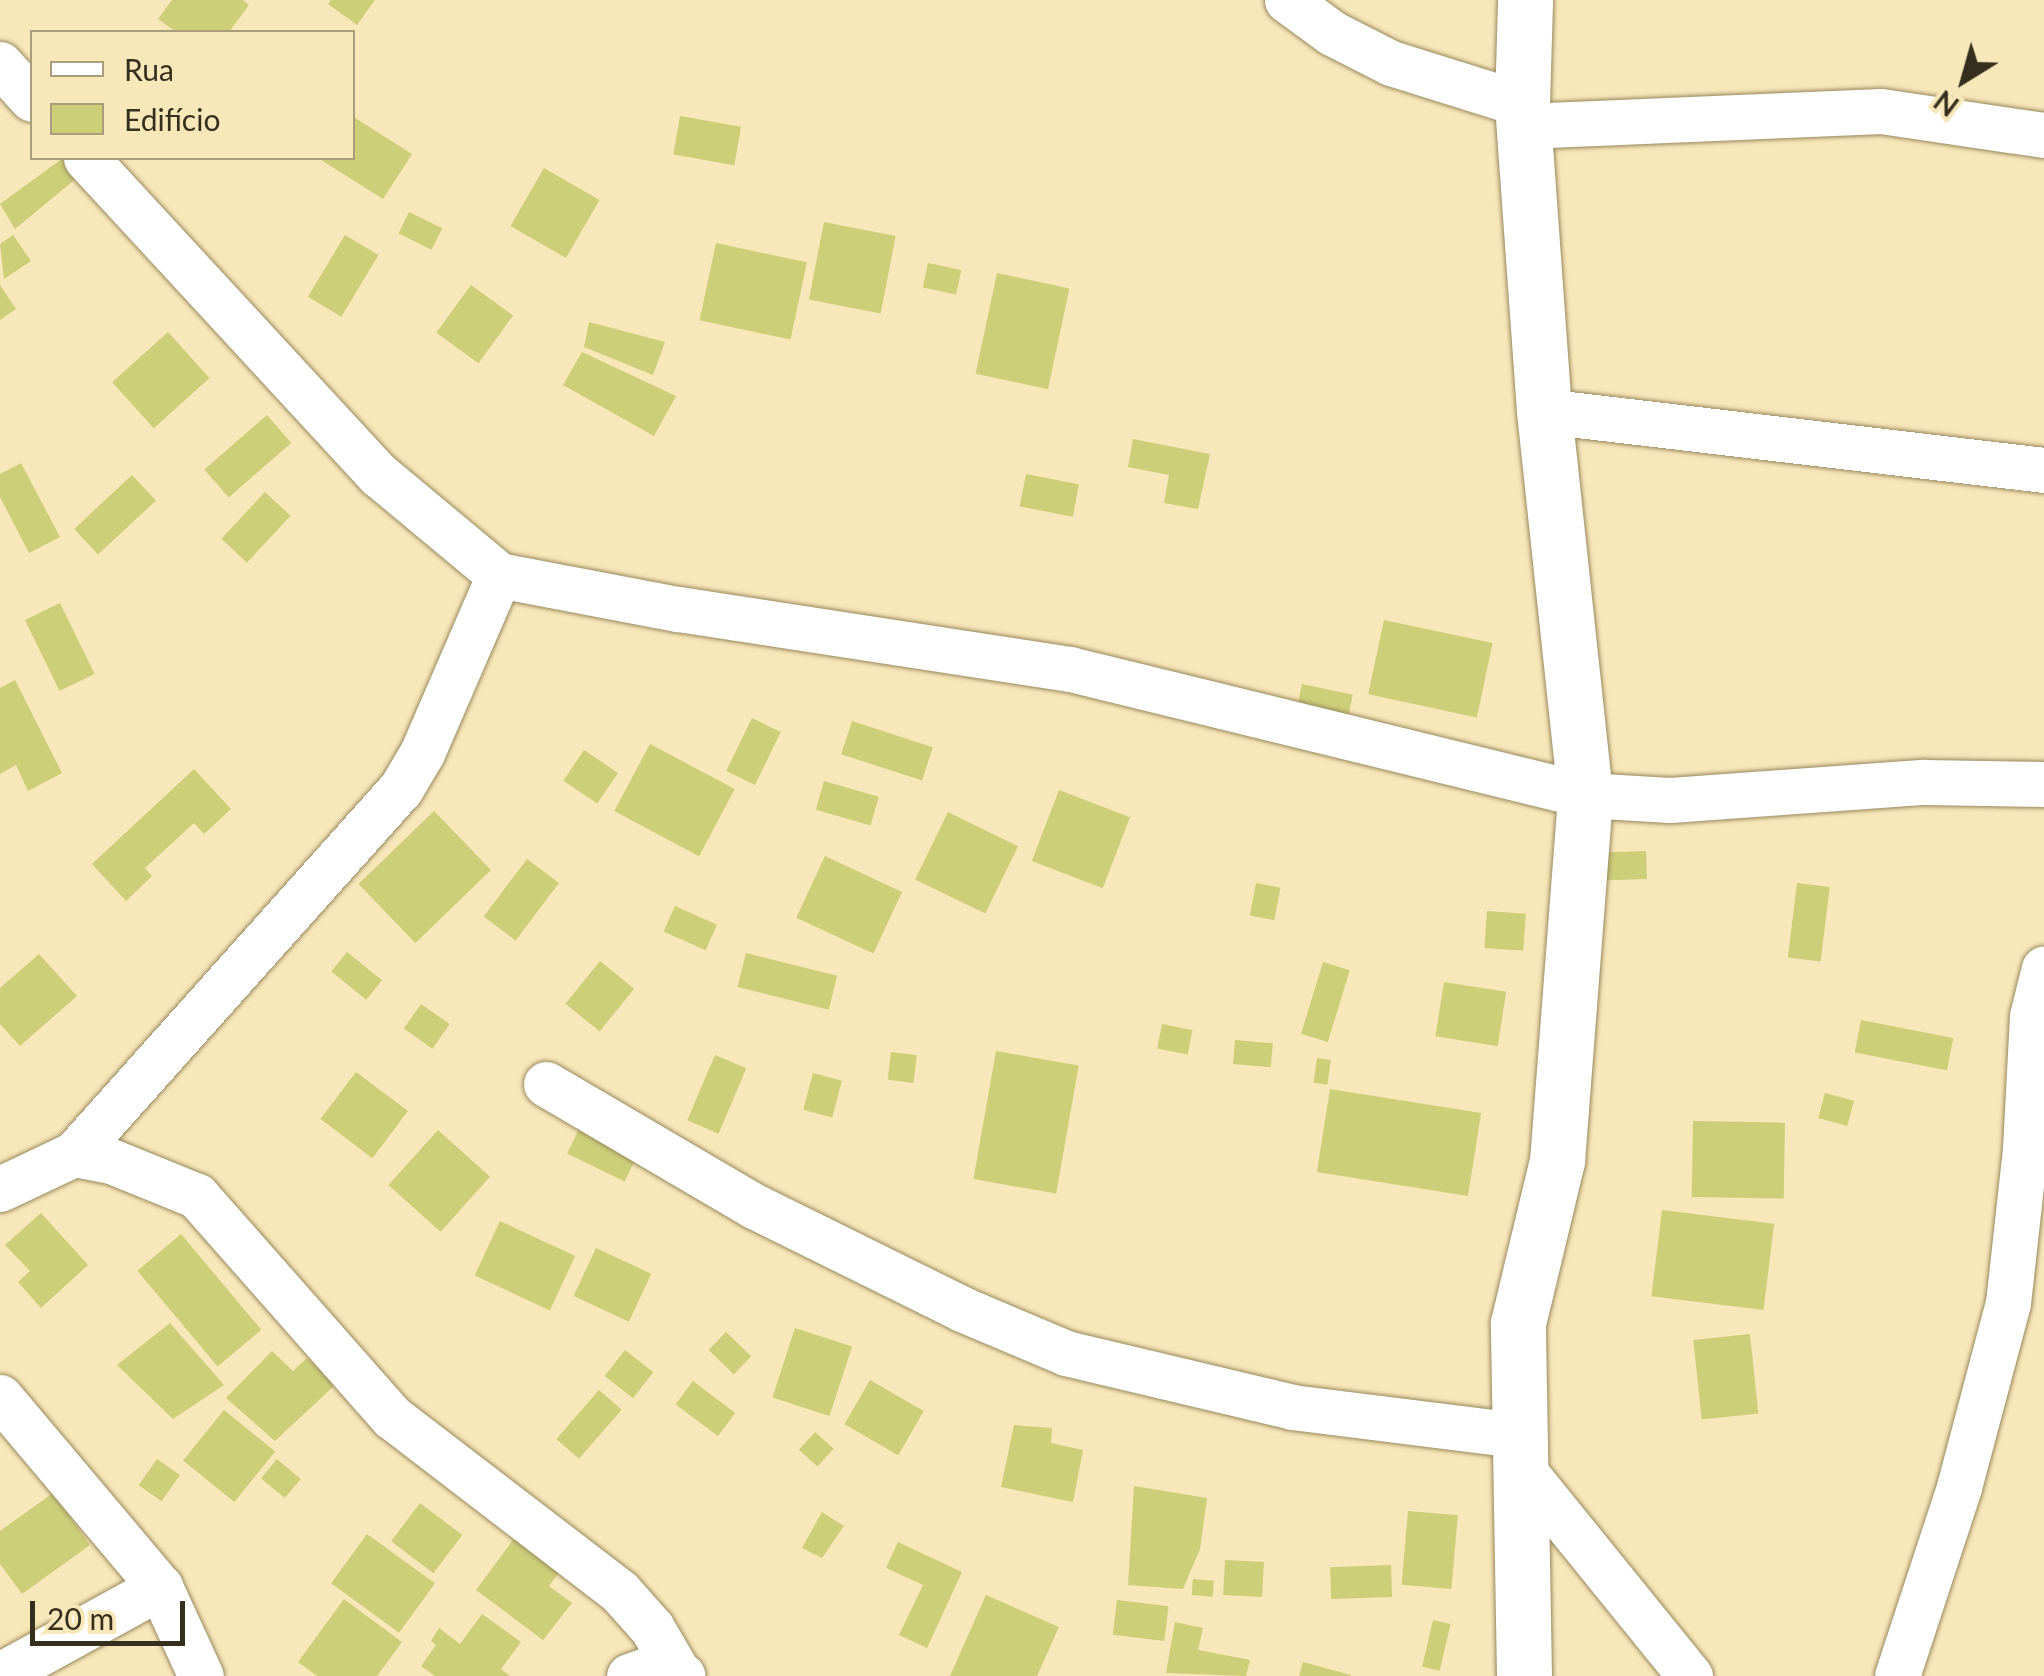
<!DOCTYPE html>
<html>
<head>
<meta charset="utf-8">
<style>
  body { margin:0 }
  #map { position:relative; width:2044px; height:1676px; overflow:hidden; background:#f8e7b9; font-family:Lato,sans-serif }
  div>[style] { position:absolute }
  .building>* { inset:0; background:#cccf78; transform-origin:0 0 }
  .roads { filter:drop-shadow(0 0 2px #98895e) drop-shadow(0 0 2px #98895e) }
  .minor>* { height:45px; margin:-22.5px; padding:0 22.5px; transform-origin:22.5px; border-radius:22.5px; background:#fff }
  .tertiary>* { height:55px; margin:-27.5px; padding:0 27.5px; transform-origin:27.5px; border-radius:27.5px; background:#fff }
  span { translate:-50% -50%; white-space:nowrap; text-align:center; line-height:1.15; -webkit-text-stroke:9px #f8e7b9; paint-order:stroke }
  .legend { position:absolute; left:30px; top:30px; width:325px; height:130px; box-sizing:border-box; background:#f8e7b9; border:2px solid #aa9d7b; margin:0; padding:12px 18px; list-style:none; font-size:30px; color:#352f1d }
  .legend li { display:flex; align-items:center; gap:20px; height:50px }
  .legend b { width:50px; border:2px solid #aa9d7b }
  .north { position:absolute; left:1914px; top:30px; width:100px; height:100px; -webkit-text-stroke:8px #f8e7b9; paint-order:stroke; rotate:217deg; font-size:28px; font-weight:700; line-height:40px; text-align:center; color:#352f1d }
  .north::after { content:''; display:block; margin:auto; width:35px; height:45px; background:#352f1d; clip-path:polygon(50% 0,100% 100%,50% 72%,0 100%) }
  .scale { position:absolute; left:30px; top:1601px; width:155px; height:45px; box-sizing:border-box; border:5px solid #352f1d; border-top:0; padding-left:12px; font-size:30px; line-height:35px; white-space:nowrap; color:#352f1d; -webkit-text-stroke:8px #f8e7b9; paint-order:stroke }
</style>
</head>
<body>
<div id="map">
  <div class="building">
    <div style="clip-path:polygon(172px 0,243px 0,249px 5px,229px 32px,176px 32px,158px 19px)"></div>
    <div style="clip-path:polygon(331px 0,375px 0,357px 25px,328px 4px)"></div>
    <div style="clip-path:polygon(352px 116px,412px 154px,383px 199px,318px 158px,352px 158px)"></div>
    <div style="left:680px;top:116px;width:62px;height:39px;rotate:10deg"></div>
    <div style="clip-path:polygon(63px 158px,78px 177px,15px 229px,0 204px)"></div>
    <div style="left:544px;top:168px;width:64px;height:67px;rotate:30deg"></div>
    <div style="left:409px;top:212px;width:37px;height:24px;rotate:26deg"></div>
    <div style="left:824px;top:222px;width:73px;height:79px;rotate:11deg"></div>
    <div style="clip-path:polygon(13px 235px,31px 261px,4px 279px,0 244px)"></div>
    <div style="left:345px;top:235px;width:39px;height:72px;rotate:31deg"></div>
    <div style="left:716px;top:243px;width:93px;height:79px;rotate:12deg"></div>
    <div style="left:928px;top:263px;width:34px;height:25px;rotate:12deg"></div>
    <div style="left:997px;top:273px;width:74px;height:103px;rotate:12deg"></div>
    <div style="clip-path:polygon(0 285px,16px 309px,0 320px)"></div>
    <div style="left:471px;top:285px;width:52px;height:59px;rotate:36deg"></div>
    <div style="clip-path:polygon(589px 322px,665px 342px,653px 375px,584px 347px)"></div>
    <div style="left:168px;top:332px;width:62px;height:75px;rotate:48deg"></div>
    <div style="clip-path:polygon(582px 352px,676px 396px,654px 436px,563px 385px)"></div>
    <div style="left:267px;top:415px;width:37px;height:83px;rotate:49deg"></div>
    <div style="clip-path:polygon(1133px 439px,1210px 454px,1198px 509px,1164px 503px,1169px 475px,1128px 467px)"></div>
    <div style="clip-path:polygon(21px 463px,60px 537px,29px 553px,0 497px,0 474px)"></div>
    <div style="left:1026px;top:474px;width:54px;height:33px;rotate:11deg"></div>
    <div style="left:132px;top:475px;width:35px;height:79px;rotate:47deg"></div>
    <div style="left:265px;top:492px;width:35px;height:64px;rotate:43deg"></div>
    <div style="left:60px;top:603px;width:79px;height:39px;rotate:64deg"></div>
    <div style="left:1384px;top:620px;width:111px;height:76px;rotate:12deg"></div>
    <div style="clip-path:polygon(15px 680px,62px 773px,28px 791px,16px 765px,0 774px,0 688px)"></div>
    <div style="left:1302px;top:684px;width:52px;height:26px;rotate:12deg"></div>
    <div style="left:752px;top:718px;width:32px;height:59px;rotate:26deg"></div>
    <div style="left:852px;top:721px;width:85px;height:35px;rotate:18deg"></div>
    <div style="left:650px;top:744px;width:96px;height:76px;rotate:28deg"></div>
    <div style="left:584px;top:750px;width:41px;height:37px;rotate:34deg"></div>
    <div style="clip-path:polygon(194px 769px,231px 809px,204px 834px,194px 823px,145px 868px,152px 876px,126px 901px,92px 864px)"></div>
    <div style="left:824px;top:781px;width:57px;height:30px;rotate:16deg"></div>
    <div style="left:1059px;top:790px;width:76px;height:76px;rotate:21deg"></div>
    <div style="left:434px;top:811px;width:82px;height:105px;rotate:46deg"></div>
    <div style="left:948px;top:812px;width:78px;height:75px;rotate:26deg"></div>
    <div style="left:1646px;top:851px;width:28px;height:46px;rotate:88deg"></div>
    <div style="left:825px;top:856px;width:85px;height:68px;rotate:25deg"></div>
    <div style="left:527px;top:859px;width:40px;height:72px;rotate:37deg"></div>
    <div style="left:1256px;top:883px;width:25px;height:33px;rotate:11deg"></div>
    <div style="left:1797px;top:883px;width:33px;height:75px;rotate:7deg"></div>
    <div style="left:675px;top:906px;width:46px;height:28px;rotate:24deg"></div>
    <div style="left:1487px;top:911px;width:39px;height:37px;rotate:4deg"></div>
    <div style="left:347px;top:952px;width:45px;height:25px;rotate:39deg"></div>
    <div style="left:746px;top:953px;width:94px;height:35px;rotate:14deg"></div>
    <div style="clip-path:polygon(39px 954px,77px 996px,20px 1046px,0 1024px,0 988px)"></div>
    <div style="left:600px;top:961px;width:44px;height:55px;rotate:39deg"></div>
    <div style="left:1323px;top:962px;width:28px;height:75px;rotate:17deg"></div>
    <div style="left:1444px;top:982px;width:63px;height:55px;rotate:9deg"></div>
    <div style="left:421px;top:1004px;width:35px;height:30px;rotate:35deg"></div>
    <div style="left:1861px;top:1020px;width:94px;height:33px;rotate:11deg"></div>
    <div style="left:1162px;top:1024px;width:31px;height:25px;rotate:11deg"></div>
    <div style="left:1235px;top:1040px;width:38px;height:24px;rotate:5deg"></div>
    <div style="left:996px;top:1051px;width:84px;height:130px;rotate:10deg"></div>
    <div style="left:891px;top:1052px;width:26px;height:28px;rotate:7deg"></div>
    <div style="left:715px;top:1055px;width:34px;height:71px;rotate:23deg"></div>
    <div style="left:1317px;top:1058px;width:14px;height:25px;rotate:8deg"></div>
    <div style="left:356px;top:1072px;width:65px;height:59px;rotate:37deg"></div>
    <div style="left:813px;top:1073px;width:30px;height:38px;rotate:15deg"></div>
    <div style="left:1330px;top:1089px;width:153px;height:84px;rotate:9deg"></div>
    <div style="left:1825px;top:1093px;width:30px;height:26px;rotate:15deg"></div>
    <div style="left:1693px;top:1121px;width:92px;height:76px;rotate:1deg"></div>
    <div style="left:582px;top:1123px;width:64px;height:34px;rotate:26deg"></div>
    <div style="left:438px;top:1130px;width:70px;height:74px;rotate:42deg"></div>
    <div style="left:1662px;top:1210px;width:113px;height:87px;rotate:7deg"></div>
    <div style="clip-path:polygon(41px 1213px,88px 1265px,41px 1308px,18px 1282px,30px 1271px,5px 1245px)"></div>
    <div style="left:500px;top:1221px;width:83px;height:60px;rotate:25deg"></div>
    <div style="left:181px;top:1234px;width:125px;height:57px;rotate:50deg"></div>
    <div style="left:596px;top:1248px;width:61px;height:53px;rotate:25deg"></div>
    <div style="clip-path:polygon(170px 1323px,224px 1385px,173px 1419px,117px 1365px)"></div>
    <div style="left:795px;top:1328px;width:60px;height:73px;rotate:18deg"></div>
    <div style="left:726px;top:1332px;width:35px;height:25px;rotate:44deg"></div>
    <div style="left:1750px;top:1334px;width:80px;height:57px;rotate:84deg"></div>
    <div style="left:625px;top:1350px;width:36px;height:33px;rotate:38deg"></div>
    <div style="clip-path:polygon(272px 1351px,293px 1371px,307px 1358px,335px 1385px,275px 1441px,226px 1398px)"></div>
    <div style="left:870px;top:1380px;width:62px;height:51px;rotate:30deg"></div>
    <div style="left:693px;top:1381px;width:53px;height:29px;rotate:37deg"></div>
    <div style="left:599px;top:1390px;width:30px;height:65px;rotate:41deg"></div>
    <div style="left:224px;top:1410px;width:66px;height:65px;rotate:39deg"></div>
    <div style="clip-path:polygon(1014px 1425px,1052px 1428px,1051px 1443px,1083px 1450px,1073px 1502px,1001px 1487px)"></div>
    <div style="left:815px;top:1432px;width:25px;height:24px;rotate:42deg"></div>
    <div style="left:157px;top:1459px;width:28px;height:32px;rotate:35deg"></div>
    <div style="left:277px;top:1459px;width:31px;height:25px;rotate:40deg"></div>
    <div style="clip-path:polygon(1134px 1486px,1207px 1498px,1200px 1549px,1183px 1589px,1128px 1585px)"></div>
    <div style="clip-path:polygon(53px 1493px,90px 1545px,22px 1594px,0 1564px,0 1531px)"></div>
    <div style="left:420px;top:1503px;width:53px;height:48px;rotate:37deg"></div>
    <div style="left:1408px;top:1511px;width:50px;height:74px;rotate:5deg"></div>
    <div style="clip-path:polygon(822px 1512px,844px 1526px,822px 1558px,802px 1548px)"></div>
    <div style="clip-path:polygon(521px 1529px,566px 1563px,549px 1586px,572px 1603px,543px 1640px,476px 1590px)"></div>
    <div style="left:367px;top:1534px;width:84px;height:61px;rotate:36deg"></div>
    <div style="clip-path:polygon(898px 1542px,962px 1572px,927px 1648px,899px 1635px,923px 1585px,886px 1568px)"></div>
    <div style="left:1225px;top:1560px;width:39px;height:35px;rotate:3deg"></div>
    <div style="left:1391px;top:1565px;width:32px;height:61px;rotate:88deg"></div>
    <div style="left:1193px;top:1579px;width:21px;height:16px;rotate:5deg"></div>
    <div style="clip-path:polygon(986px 1595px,1059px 1627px,1037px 1676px,950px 1676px)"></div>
    <div style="clip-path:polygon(344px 1599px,402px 1642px,377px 1676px,317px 1676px,298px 1662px)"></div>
    <div style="left:1117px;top:1600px;width:52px;height:35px;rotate:7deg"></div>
    <div style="clip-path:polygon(482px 1614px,521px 1642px,501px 1669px,510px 1676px,435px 1676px,421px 1666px,436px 1645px,431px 1641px,439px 1628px,460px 1644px)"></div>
    <div style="left:1433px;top:1620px;width:18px;height:48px;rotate:13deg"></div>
    <div style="clip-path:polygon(1175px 1622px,1203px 1628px,1198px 1650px,1250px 1660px,1246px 1676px,1166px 1673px)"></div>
    <div style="clip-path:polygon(1303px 1662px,1351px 1675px,1351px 1676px,1299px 1676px)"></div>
  </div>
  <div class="roads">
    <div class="minor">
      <div style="left:1287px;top:0;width:56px;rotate:36.3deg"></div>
      <div style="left:1332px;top:33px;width:66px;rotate:27deg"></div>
      <div style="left:1391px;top:63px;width:137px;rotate:17.4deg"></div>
      <div style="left:0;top:64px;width:47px;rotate:47.6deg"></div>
      <div style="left:1524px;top:126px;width:357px;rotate:-2.4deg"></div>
      <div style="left:1881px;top:111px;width:165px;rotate:8.4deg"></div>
      <div style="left:86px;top:158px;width:432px;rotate:47.3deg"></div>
      <div style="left:379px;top:475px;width:156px;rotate:39.8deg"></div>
      <div style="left:499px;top:575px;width:182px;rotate:10.8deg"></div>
      <div style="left:678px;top:609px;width:397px;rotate:8.7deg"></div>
      <div style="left:1070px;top:669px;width:530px;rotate:13.75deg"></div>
      <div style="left:1585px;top:795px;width:85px;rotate:3.4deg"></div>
      <div style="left:1670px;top:800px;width:255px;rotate:-4.1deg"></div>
      <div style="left:1924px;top:782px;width:120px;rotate:1deg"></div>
      <div style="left:1544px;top:411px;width:503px;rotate:6.73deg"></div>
      <div style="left:546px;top:1084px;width:241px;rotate:30.4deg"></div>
      <div style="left:754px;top:1206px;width:232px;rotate:26.3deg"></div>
      <div style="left:962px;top:1309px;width:113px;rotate:22.9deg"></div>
      <div style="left:1066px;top:1353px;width:232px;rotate:13.4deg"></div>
      <div style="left:1292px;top:1407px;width:227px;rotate:7.1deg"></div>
      <div style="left:74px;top:1154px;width:38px;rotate:11deg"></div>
      <div style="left:111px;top:1161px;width:93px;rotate:22.1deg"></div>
      <div style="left:197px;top:1196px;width:295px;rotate:48.6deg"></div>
      <div style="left:392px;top:1417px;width:287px;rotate:37.5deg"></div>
      <div style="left:620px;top:1592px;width:48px;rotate:48.4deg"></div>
      <div style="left:652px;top:1628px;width:50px;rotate:59.8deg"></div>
      <div style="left:0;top:1189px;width:82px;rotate:-25.3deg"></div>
      <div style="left:74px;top:1154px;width:489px;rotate:-48.2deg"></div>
      <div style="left:400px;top:790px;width:43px;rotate:-59.3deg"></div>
      <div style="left:422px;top:753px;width:194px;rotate:-66.6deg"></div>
      <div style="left:0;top:1397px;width:248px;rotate:49.9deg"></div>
      <div style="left:160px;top:1587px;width:98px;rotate:65.3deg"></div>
      <div style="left:1519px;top:1465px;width:272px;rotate:51deg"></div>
      <div style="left:0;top:1675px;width:183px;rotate:-28.8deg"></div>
      <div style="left:629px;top:1676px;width:18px;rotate:-19deg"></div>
      <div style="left:646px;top:1670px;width:37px;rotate:9deg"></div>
      <div style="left:1897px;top:1676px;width:199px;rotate:-71.8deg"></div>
      <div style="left:1959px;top:1487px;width:190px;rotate:-75.1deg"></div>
      <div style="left:2008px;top:1303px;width:155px;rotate:-83.7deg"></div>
      <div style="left:2025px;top:1149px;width:133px;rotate:-87deg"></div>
      <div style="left:2032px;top:1016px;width:49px;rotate:-76deg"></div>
    </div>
    <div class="tertiary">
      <div style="left:1524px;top:1676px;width:353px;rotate:-91deg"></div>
      <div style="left:1518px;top:1323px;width:167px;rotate:-76.5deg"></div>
      <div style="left:1557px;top:1161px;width:367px;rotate:-85.6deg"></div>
      <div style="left:1585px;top:795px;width:386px;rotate:-96.1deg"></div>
      <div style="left:1544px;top:411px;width:308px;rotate:-94.1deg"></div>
      <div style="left:1522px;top:104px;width:104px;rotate:-88.3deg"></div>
    </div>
  </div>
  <ul class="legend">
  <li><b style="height:12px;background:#fff"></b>Rua</li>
  <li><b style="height:28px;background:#cccf78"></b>Edifício</li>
  </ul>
  <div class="north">N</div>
  <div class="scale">20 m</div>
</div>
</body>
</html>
